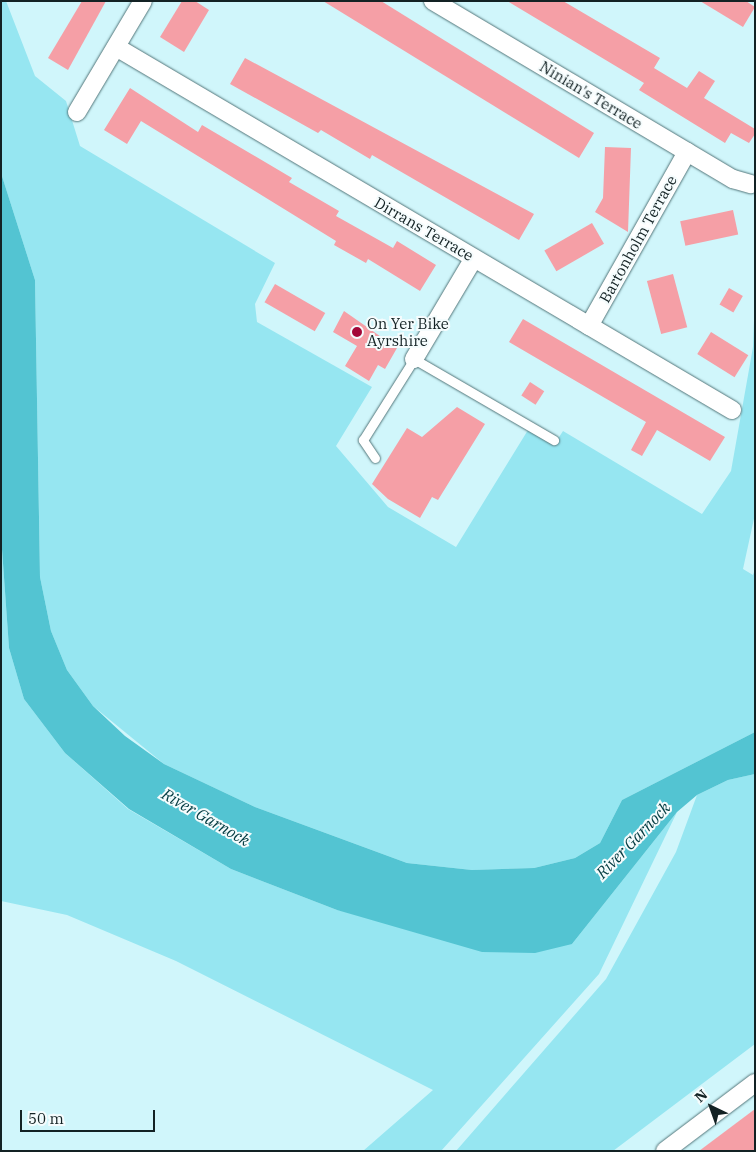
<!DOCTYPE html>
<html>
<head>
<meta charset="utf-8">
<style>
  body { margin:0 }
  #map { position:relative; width:756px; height:1152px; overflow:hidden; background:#d0f6fb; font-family:"IBM Plex Serif",serif }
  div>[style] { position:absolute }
  .green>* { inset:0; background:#96e6f1 }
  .water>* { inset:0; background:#53c4d2 }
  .building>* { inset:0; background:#f59fa6; transform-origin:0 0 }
  .roads { filter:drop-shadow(0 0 1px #53767a) drop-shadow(0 0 1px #53767a) }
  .service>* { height:9px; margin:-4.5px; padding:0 4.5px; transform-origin:4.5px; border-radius:4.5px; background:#fff }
  .minor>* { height:18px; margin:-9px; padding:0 9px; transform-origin:9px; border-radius:9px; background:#fff }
  .dots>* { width:14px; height:14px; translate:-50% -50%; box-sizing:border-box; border:2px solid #f5fcfd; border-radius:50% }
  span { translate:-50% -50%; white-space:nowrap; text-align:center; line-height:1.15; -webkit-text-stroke:4px #f5fcfd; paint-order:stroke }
  .street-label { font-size:15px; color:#132224 }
  .poi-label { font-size:15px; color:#132224 }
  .left { translate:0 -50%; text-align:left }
  .water-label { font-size:16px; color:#043c42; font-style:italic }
  .frame { position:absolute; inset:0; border:2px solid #132224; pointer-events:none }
  .north { position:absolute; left:686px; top:1082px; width:50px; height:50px; -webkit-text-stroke:4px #f5fcfd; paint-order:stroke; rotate:318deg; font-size:14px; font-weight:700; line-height:20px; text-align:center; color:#132224 }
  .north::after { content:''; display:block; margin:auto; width:18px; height:22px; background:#132224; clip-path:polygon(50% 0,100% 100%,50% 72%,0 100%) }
  .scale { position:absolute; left:20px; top:1110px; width:135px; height:22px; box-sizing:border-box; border:2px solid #132224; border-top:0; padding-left:6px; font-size:15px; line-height:18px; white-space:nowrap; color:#132224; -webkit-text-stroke:4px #f5fcfd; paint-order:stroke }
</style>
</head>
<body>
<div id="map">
  <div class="green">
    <div style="clip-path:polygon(1px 1px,6px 1px,35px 76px,66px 101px,80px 146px,275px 263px,255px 304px,257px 322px,372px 387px,336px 446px,388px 507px,456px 547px,528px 430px,554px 445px,563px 431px,702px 514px,731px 471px,753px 347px,755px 293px,755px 514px,743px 569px,753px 575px,755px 569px,755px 732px,622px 800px,600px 843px,575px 858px,534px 868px,472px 870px,407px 863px,255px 807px,164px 764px,93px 706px,67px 670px,51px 631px,40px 577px,35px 280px,1px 173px)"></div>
    <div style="clip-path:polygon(1px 535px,9px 648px,24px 699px,65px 753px,128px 809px,231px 869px,337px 910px,572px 944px,677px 812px,599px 974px,441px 1151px,363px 1151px,433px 1090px,176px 961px,67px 915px,1px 901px)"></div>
    <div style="clip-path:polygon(755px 774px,755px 1044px,613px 1151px,456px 1151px,606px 979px,676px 852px,697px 795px,728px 780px)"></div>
  </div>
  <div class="water">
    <div style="clip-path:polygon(1px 173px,35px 280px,40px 577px,51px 631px,67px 670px,93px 706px,125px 736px,164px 764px,255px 807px,407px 863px,472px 870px,534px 868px,575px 858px,600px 843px,622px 800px,755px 732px,755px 774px,728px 780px,697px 795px,677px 812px,572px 944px,535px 953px,482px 952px,337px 910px,231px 869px,129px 809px,65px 753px,24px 699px,9px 648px,1px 535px)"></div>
  </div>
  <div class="building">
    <div style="clip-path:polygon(82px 1px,106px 1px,68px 70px,48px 58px)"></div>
    <div style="clip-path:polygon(182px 1px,195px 1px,209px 10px,184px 52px,160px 37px)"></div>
    <div style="clip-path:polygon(323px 1px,381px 1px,594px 133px,579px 158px)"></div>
    <div style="clip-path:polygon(507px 1px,563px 1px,660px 58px,654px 68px,687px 88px,699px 71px,715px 81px,704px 98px,755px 129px,755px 134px,749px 143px,731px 133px,725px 143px,639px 90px,644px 83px)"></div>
    <div style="clip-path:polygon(700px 1px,746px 1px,755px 7px,743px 27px)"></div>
    <div style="clip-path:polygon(245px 58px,534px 214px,519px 240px,372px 155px,370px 159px,321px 130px,318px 133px,230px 84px)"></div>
    <div style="clip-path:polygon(130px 88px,198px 132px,202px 125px,292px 178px,289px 182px,339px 211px,336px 216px,393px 248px,397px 241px,436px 265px,420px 291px,368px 259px,366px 263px,334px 245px,336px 241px,141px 121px,127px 144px,104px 130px)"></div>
    <div style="clip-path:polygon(605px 147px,631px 148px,628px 232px,595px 212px,603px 198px)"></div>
    <div style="left:733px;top:210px;width:25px;height:54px;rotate:78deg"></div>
    <div style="left:592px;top:223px;width:24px;height:55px;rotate:60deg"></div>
    <div style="left:673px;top:274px;width:55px;height:27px;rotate:75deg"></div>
    <div style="left:275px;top:284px;width:58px;height:21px;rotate:30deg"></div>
    <div style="left:729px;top:288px;width:16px;height:19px;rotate:30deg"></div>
    <div style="clip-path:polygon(344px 311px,397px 348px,385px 369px,378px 365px,369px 381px,345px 366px,357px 346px,333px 332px)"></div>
    <div style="clip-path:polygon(523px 319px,725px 437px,710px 461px,657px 430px,642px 456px,631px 450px,646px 422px,509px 342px)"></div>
    <div style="left:711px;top:332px;width:44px;height:26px;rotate:32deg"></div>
    <div style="left:530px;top:382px;width:17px;height:16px;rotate:33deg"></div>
    <div style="clip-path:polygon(457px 407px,485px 424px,438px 500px,432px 497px,420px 518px,388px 499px,372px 484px,407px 428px,422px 437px)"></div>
    <div style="clip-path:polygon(755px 1109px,755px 1151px,699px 1151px)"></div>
  </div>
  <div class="roads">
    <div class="service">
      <div style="left:375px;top:458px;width:22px;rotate:-124deg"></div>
      <div style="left:363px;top:440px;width:96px;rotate:-57.8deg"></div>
      <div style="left:414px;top:359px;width:162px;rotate:30.1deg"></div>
    </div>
    <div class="minor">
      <div style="left:433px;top:1px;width:349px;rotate:30.7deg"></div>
      <div style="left:733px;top:179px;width:19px;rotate:16deg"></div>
      <div style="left:116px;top:47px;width:715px;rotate:30.51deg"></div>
      <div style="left:77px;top:112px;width:129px;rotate:-59.3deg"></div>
      <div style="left:589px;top:326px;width:200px;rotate:-60.6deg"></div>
      <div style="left:414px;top:359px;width:117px;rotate:-59.3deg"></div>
      <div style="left:665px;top:1151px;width:113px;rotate:-37.1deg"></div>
    </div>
  </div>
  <div class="dots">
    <div style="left:357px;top:332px;background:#a40838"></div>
  </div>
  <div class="street-label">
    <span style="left:591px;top:95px;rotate:31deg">Ninian's Terrace</span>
    <span style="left:424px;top:229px;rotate:30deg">Dirrans Terrace</span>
    <span style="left:638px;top:239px;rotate:-61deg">Bartonholm Terrace</span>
  </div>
  <div class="poi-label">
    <span class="left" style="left:367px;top:332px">On Yer Bike<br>Ayrshire</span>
  </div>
  <div class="water-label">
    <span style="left:206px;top:817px;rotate:30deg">River Garnock</span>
    <span style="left:633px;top:840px;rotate:-46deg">River Garnock</span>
  </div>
  <div class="frame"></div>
  <div class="north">N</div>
  <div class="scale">50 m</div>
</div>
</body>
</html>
